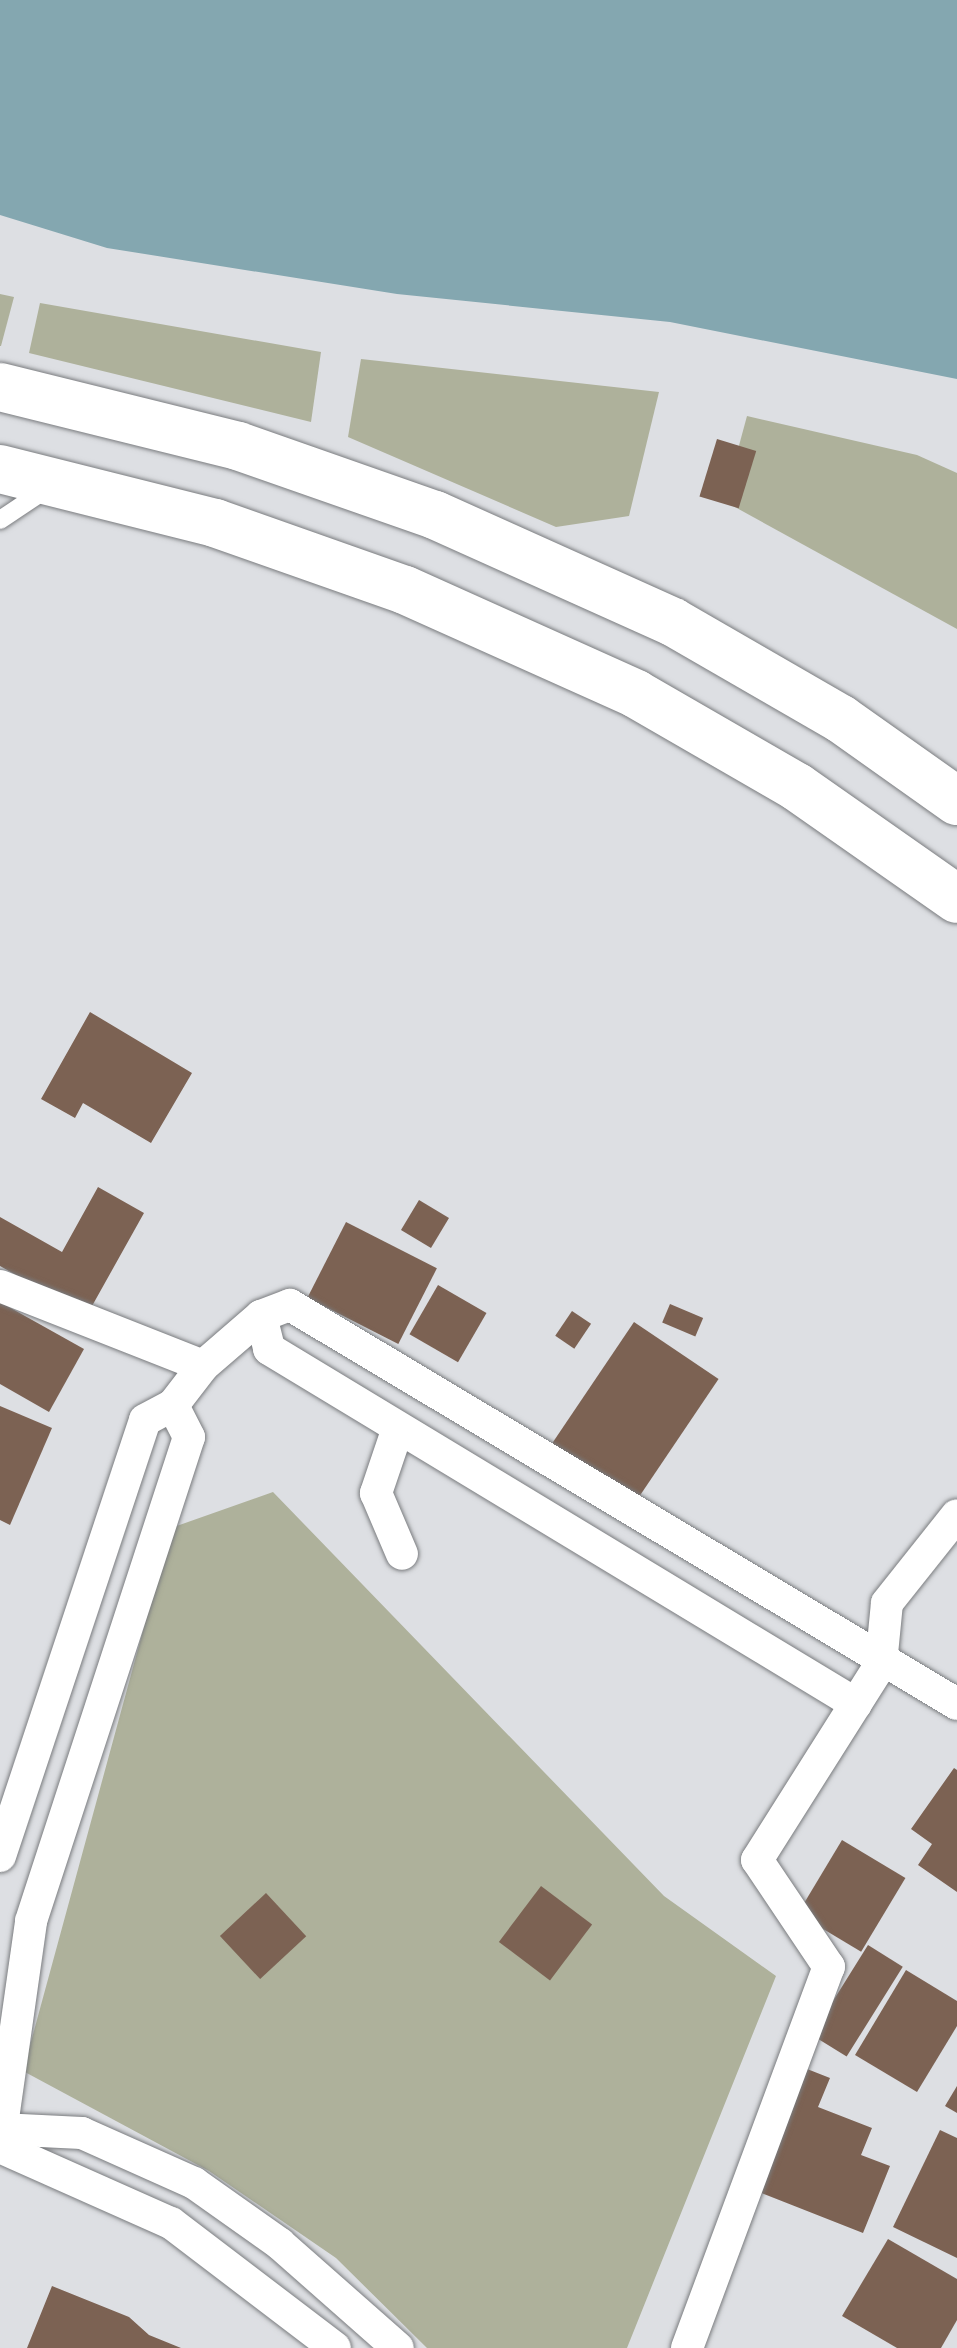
<!DOCTYPE html>
<html>
<head>
<meta charset="utf-8">
<style>
  body { margin:0 }
  #map { position:relative; width:957px; height:2348px; overflow:hidden; background:#dddfe3; font-family:"Source Sans 3",sans-serif }
  div>[style] { position:absolute }
  .green>* { inset:0; background:#aeb19b }
  .water>* { inset:0; background:#84a7b0 }
  .building>* { inset:0; background:#7c6253; transform-origin:0 0 }
  .roads { filter:drop-shadow(0 0 2px #7a7c7f) drop-shadow(0 0 2px #7a7c7f) }
  .lane>* { height:18px; margin:-9px; padding:0 9px; transform-origin:9px; border-radius:9px; background:#fff }
  .street>* { height:32px; margin:-16px; padding:0 16px; transform-origin:16px; border-radius:16px; background:#fff }
  .secondary>* { height:48px; margin:-24px; padding:0 24px; transform-origin:24px; border-radius:24px; background:#fff }
  span { translate:-50% -50%; white-space:nowrap; text-align:center; line-height:1.15; -webkit-text-stroke:8px #fff; paint-order:stroke }
</style>
</head>
<body>
<div id="map">
  <div class="green">
    <div style="clip-path:polygon(0 294px,14px 297px,1px 346px,0 346px)"></div>
    <div style="clip-path:polygon(40px 303px,321px 352px,311px 422px,29px 353px)"></div>
    <div style="clip-path:polygon(361px 359px,659px 392px,629px 516px,556px 527px,348px 437px)"></div>
    <div style="clip-path:polygon(747px 416px,917px 455px,957px 473px,957px 629px,724px 501px)"></div>
    <div style="clip-path:polygon(273px 1492px,664px 1896px,776px 1976px,627px 2348px,427px 2348px,336px 2258px,209px 2171px,23px 2071px,171px 1528px)"></div>
  </div>
  <div class="water">
    <div style="clip-path:polygon(0 0,957px 0,957px 379px,670px 322px,397px 294px,107px 248px,0 215px)"></div>
  </div>
  <div class="building">
    <div style="left:717px;top:439px;width:41px;height:60px;rotate:17deg"></div>
    <div style="clip-path:polygon(90px 1012px,192px 1073px,151px 1143px,83px 1103px,75px 1118px,41px 1099px)"></div>
    <div style="clip-path:polygon(98px 1187px,144px 1213px,87px 1315px,0 1266px,0 1217px,62px 1252px)"></div>
    <div style="left:419px;top:1200px;width:35px;height:35px;rotate:31deg"></div>
    <div style="left:346px;top:1222px;width:102px;height:85px;rotate:27deg"></div>
    <div style="left:438px;top:1285px;width:56px;height:57px;rotate:30deg"></div>
    <div style="clip-path:polygon(0 1302px,84px 1349px,49px 1412px,0 1384px)"></div>
    <div style="left:670px;top:1304px;width:36px;height:20px;rotate:23deg"></div>
    <div style="left:572px;top:1311px;width:23px;height:30px;rotate:34deg"></div>
    <div style="left:634px;top:1322px;width:102px;height:149px;rotate:34deg"></div>
    <div style="clip-path:polygon(0 1406px,52px 1428px,10px 1525px,0 1520px)"></div>
    <div style="clip-path:polygon(954px 1768px,957px 1770px,957px 1892px,918px 1865px,932px 1844px,911px 1829px)"></div>
    <div style="left:842px;top:1840px;width:74px;height:86px;rotate:31deg"></div>
    <div style="left:541px;top:1886px;width:64px;height:70px;rotate:37deg"></div>
    <div style="left:266px;top:1893px;width:59px;height:63px;rotate:47deg"></div>
    <div style="left:868px;top:1945px;width:41px;height:106px;rotate:32deg"></div>
    <div style="clip-path:polygon(906px 1970px,957px 2001px,957px 2026px,917px 2092px,855px 2055px)"></div>
    <div style="clip-path:polygon(802px 2067px,830px 2078px,818px 2107px,872px 2128px,861px 2155px,890px 2166px,863px 2233px,754px 2190px)"></div>
    <div style="clip-path:polygon(957px 2086px,957px 2113px,945px 2106px)"></div>
    <div style="clip-path:polygon(940px 2130px,957px 2138px,957px 2258px,893px 2227px)"></div>
    <div style="clip-path:polygon(888px 2239px,957px 2279px,957px 2320px,941px 2348px,897px 2348px,842px 2316px)"></div>
    <div style="clip-path:polygon(52px 2286px,129px 2317px,149px 2335px,181px 2348px,27px 2348px)"></div>
  </div>
  <div class="roads">
    <div class="lane">
      <div style="left:0;top:520px;width:54px;rotate:-33.7deg"></div>
    </div>
    <div class="street">
      <div style="left:0;top:1286px;width:218px;rotate:21.5deg"></div>
      <div style="left:261px;top:1316px;width:34px;rotate:76deg"></div>
      <div style="left:269px;top:1349px;width:686px;rotate:31.16deg"></div>
      <div style="left:398px;top:1428px;width:69px;rotate:108.7deg"></div>
      <div style="left:376px;top:1493px;width:66px;rotate:66.9deg"></div>
      <div style="left:0;top:1856px;width:459px;rotate:-71.6deg"></div>
      <div style="left:145px;top:1420px;width:32px;rotate:-28deg"></div>
      <div style="left:173px;top:1405px;width:49px;rotate:-52.4deg"></div>
      <div style="left:203px;top:1366px;width:77px;rotate:-40.8deg"></div>
      <div style="left:261px;top:1316px;width:31px;rotate:-21deg"></div>
      <div style="left:290px;top:1305px;width:777px;rotate:30.89deg"></div>
      <div style="left:0;top:2129px;width:82px;rotate:2.8deg"></div>
      <div style="left:82px;top:2133px;width:123px;rotate:24.1deg"></div>
      <div style="left:194px;top:2183px;width:105px;rotate:35.3deg"></div>
      <div style="left:280px;top:2244px;width:157px;rotate:41.4deg"></div>
      <div style="left:0;top:2140px;width:221px;rotate:-81.9deg"></div>
      <div style="left:31px;top:1921px;width:509px;rotate:-71.92deg"></div>
      <div style="left:189px;top:1437px;width:36px;rotate:-117deg"></div>
      <div style="left:0;top:2147px;width:187px;rotate:24deg"></div>
      <div style="left:171px;top:2223px;width:206px;rotate:37.3deg"></div>
      <div style="left:687px;top:2348px;width:407px;rotate:-69.6deg"></div>
      <div style="left:829px;top:1967px;width:129px;rotate:-123.9deg"></div>
      <div style="left:757px;top:1860px;width:232px;rotate:-57.7deg"></div>
      <div style="left:881px;top:1664px;width:61px;rotate:-84.4deg"></div>
      <div style="left:887px;top:1603px;width:112px;rotate:-51.5deg"></div>
    </div>
    <div class="secondary">
      <div style="left:0;top:387px;width:245px;rotate:13.9deg"></div>
      <div style="left:238px;top:446px;width:209px;rotate:19.3deg"></div>
      <div style="left:435px;top:515px;width:261px;rotate:24.2deg"></div>
      <div style="left:673px;top:622px;width:194px;rotate:30deg"></div>
      <div style="left:841px;top:719px;width:142px;rotate:35.3deg"></div>
      <div style="left:0;top:469px;width:222px;rotate:14.1deg"></div>
      <div style="left:215px;top:523px;width:201px;rotate:19.4deg"></div>
      <div style="left:405px;top:590px;width:253px;rotate:24.2deg"></div>
      <div style="left:636px;top:694px;width:186px;rotate:30deg"></div>
      <div style="left:797px;top:787px;width:195px;rotate:35deg"></div>
    </div>
  </div>
</div>
</body>
</html>
